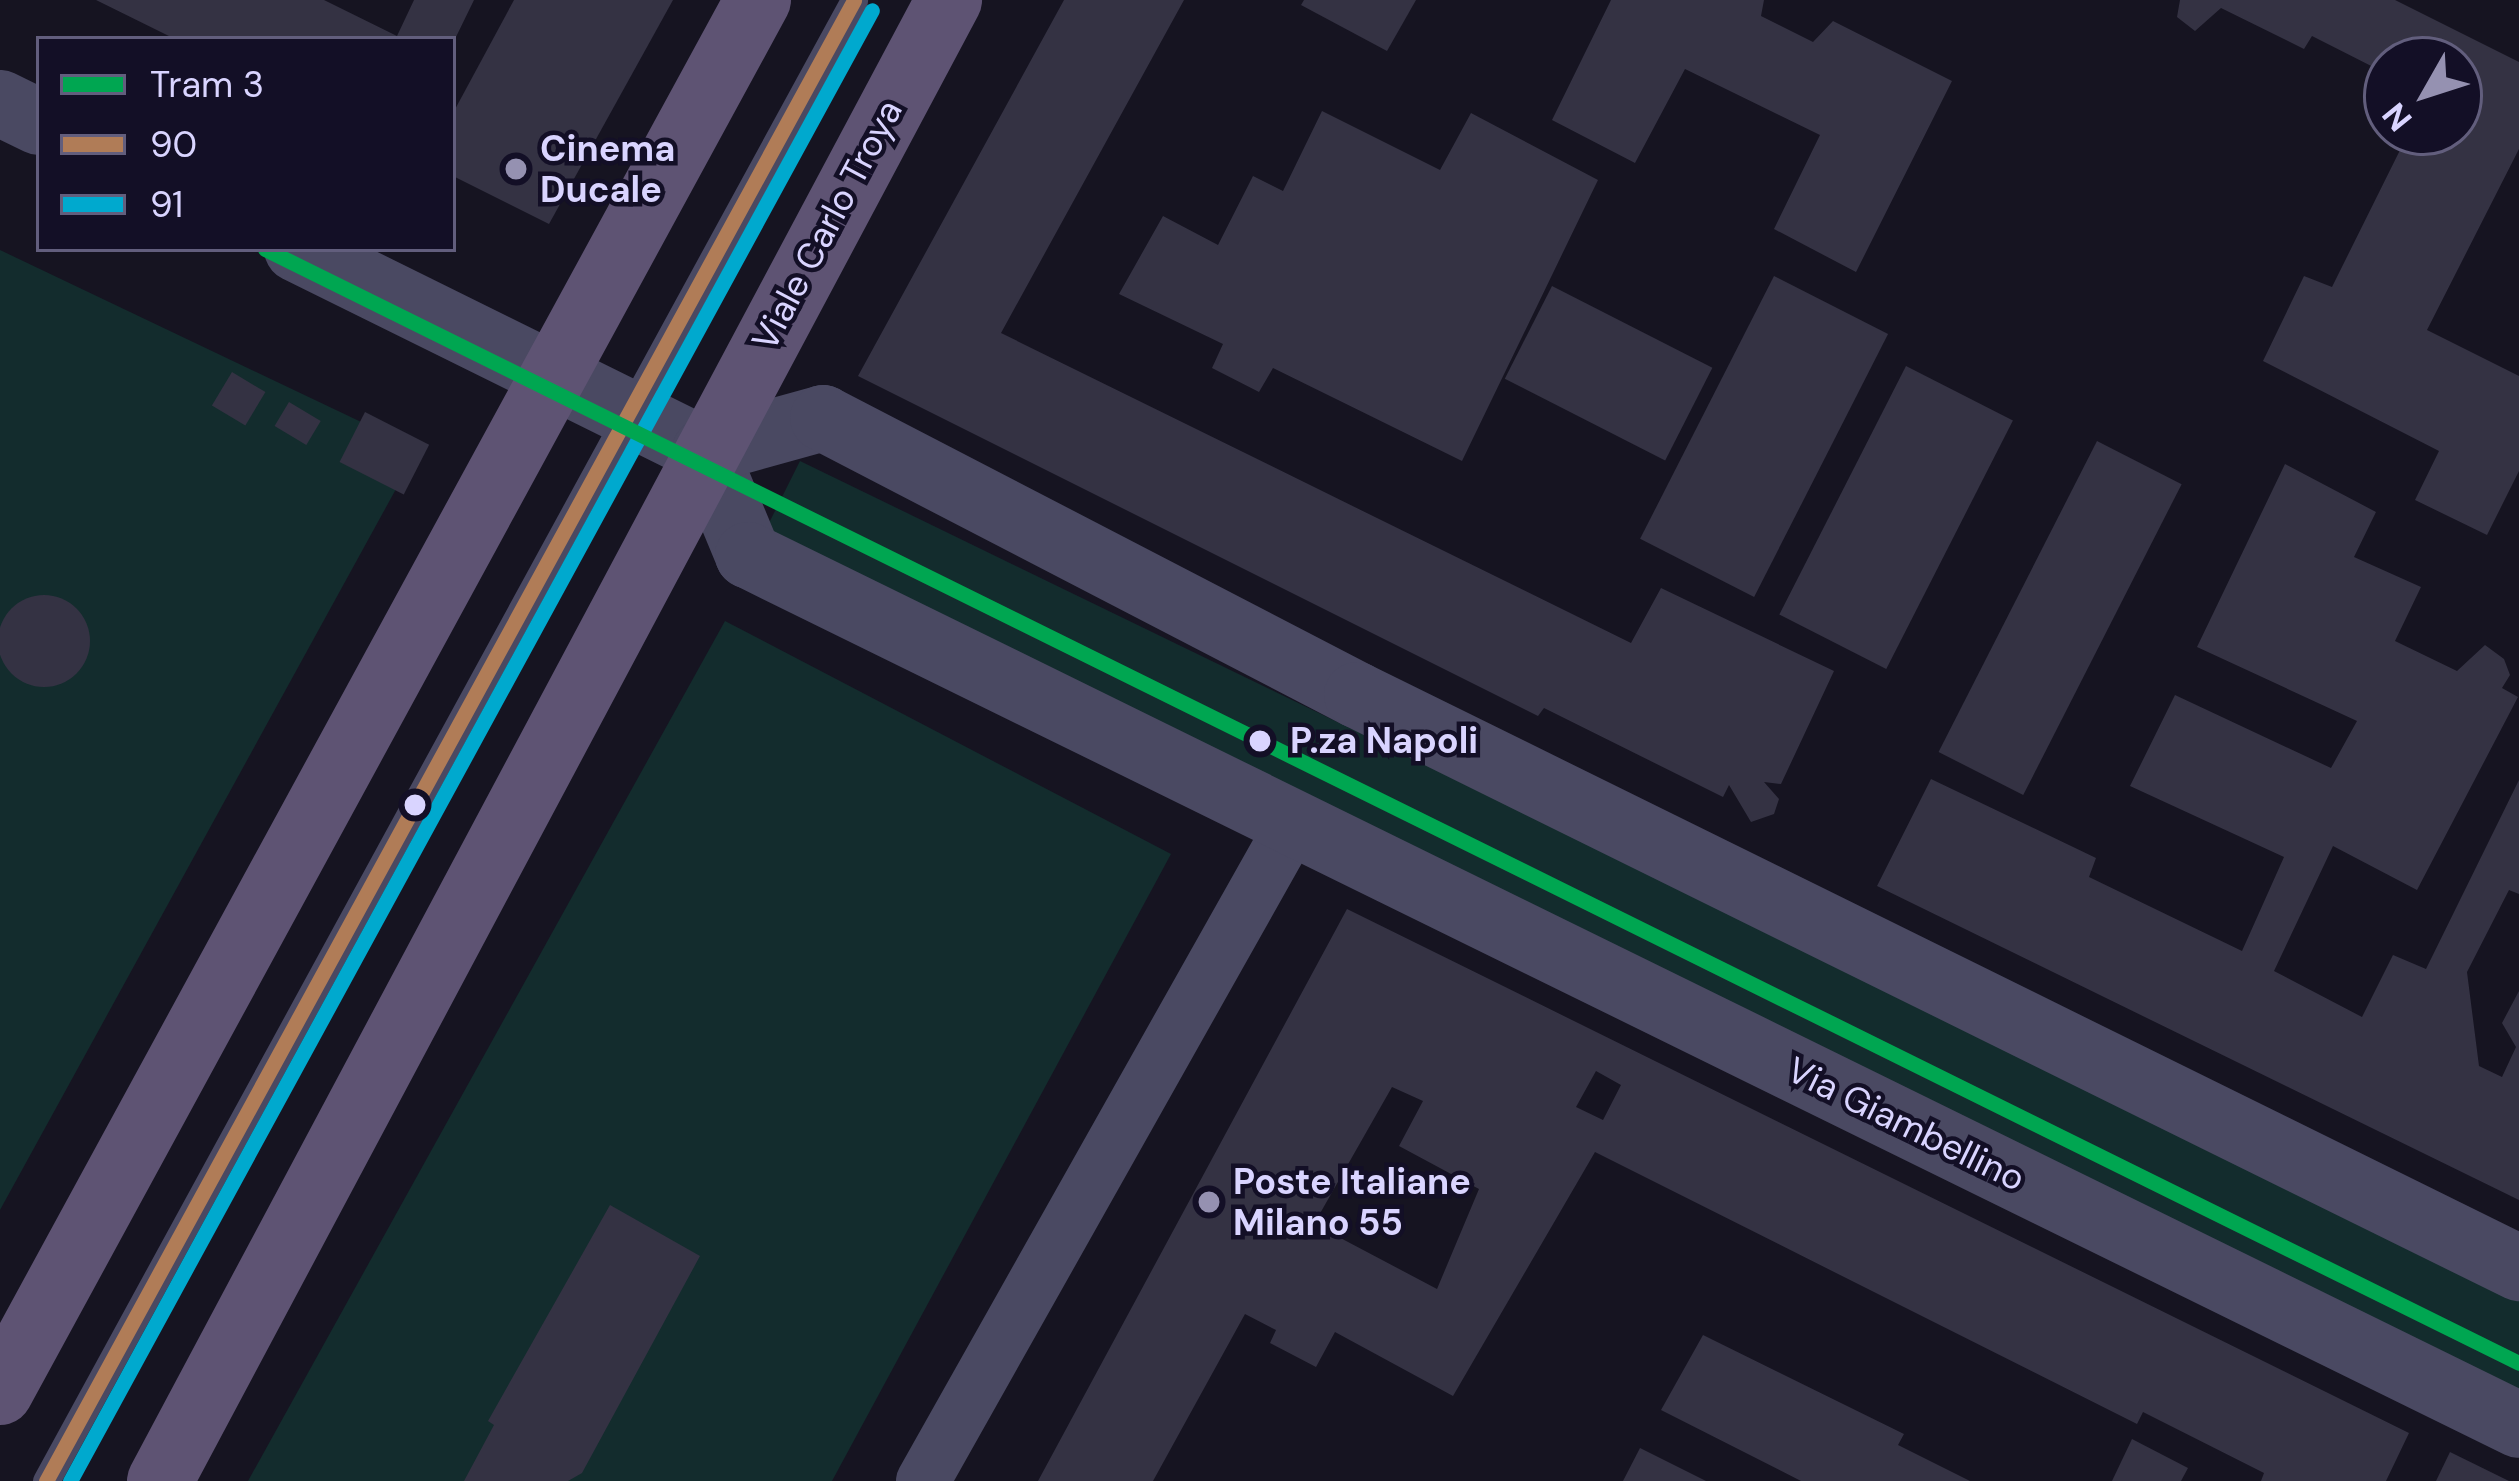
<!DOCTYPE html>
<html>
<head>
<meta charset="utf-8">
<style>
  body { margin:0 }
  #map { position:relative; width:2519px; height:1481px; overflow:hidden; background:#161421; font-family:"DM Sans",sans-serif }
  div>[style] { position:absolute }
  .green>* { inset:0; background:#132c2d }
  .building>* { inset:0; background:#343243; transform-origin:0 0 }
  .round { border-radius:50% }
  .service>* { height:27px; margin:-13.5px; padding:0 13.5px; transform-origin:13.5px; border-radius:13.5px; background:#4a4962 }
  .minor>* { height:54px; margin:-27px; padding:0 27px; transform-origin:27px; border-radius:27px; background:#4a4962 }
  .tertiary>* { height:66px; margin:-33px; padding:0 33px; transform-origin:33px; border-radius:33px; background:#4a4962 }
  .primary>* { height:66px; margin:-33px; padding:0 33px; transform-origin:33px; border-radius:33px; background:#5e5373 }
  .bus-1>* { height:15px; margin:-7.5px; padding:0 7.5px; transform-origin:7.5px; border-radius:7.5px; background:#b07c57 }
  .bus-2>* { height:15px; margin:-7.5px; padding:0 7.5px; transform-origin:7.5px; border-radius:7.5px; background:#00a9ce }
  .tram-1>* { height:15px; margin:-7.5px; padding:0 7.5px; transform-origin:7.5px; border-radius:7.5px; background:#00a651 }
  .dots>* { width:33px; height:33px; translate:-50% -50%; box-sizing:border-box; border:6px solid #130f26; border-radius:50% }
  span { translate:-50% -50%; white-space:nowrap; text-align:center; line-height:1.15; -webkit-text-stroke:9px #130f26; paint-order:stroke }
  .poi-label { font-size:36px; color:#d9d4ff; font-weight:700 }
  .left { translate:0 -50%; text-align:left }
  .street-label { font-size:36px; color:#d9d4ff }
  .stop-label { font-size:36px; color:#d9d4ff; font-weight:700 }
  .legend { position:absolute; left:36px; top:36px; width:420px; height:216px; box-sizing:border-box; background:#130f26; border:3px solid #625e7d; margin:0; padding:15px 21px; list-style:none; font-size:36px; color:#d9d4ff }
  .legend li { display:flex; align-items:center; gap:24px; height:60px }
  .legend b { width:60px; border:3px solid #625e7d }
  .north { position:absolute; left:2363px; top:36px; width:120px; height:120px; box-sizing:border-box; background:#130f26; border:3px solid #625e7d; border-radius:50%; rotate:231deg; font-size:33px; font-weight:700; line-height:48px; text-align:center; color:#d9d4ff }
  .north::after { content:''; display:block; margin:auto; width:42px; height:54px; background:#9591b1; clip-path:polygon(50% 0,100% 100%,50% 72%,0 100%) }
</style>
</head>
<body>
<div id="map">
  <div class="green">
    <div style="clip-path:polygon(0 250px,418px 449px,0 1210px)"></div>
    <div style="clip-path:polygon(800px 461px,2519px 1296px,2519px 1395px,766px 529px)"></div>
    <div style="clip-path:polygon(725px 621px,1171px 854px,832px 1481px,248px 1481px)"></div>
  </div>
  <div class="building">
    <div style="clip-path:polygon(96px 0,324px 0,397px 36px,414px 0,474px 0,455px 39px,175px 39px)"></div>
    <div style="clip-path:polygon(514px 0,673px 0,549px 224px,453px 176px,453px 113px)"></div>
    <div style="clip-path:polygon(1064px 0,1184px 0,1001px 333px,1631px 643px,1661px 588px,1834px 671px,1781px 784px,1764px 782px,1779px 799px,1774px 814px,1751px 822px,1729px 785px,1723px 797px,1544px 708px,1538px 716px,858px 376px)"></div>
    <div style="clip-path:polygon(1304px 0,1416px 0,1387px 51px,1301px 5px)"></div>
    <div style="clip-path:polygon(1611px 0,1764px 0,1761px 16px,1813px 42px,1833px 21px,1952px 81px,1856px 272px,1774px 229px,1820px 135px,1685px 69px,1635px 163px,1552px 120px)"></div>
    <div style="clip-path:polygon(2180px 0,2395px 0,2519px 62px,2519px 149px,2427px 330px,2519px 376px,2519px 471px,2487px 535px,2415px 500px,2439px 451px,2263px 361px,2304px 276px,2332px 287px,2409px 132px,2459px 132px,2459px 60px,2387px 60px,2387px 74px,2312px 36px,2304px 49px,2221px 8px,2195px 31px,2177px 17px)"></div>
    <div style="clip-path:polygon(1322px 111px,1440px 170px,1471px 113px,1598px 180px,1462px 461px,1273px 368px,1259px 392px,1212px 368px,1223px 344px,1119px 294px,1163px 216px,1218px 245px,1253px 176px,1283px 191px)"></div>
    <div style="left:1774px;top:276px;width:128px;height:295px;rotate:27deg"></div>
    <div style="left:1552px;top:286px;width:180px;height:104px;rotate:27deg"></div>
    <div style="left:1906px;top:366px;width:120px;height:279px;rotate:27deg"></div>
    <div style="left:232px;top:372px;width:39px;height:39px;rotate:31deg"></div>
    <div style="left:289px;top:402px;width:37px;height:28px;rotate:31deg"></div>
    <div style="left:365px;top:412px;width:72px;height:56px;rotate:27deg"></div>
    <div style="left:2097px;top:441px;width:95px;height:349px;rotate:27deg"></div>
    <div style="clip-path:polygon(2285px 464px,2376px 512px,2354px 557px,2421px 587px,2395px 641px,2457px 671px,2485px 645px,2504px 659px,2510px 675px,2502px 688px,2518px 697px,2417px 890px,2333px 846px,2274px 971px,2362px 1017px,2393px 955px,2426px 969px,2519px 780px,2519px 894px,2509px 890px,2467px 972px,2479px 1066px,2502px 1077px,2516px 1047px,2502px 1023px,2519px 991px,2519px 1200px,1877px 886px,1931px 779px,2096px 858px,2089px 877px,2242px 951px,2284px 857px,2130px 786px,2175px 695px,2331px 768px,2357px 721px,2197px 647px)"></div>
    <div class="round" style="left:-2px;top:595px;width:92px;height:92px"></div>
    <div style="clip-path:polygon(evenodd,1347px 909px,2409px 1433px,2386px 1481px,2261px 1481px,2264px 1473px,2143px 1412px,2137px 1424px,1595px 1152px,1453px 1396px,1335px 1332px,1316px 1367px,1270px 1343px,1276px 1330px,1245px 1314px,1153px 1481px,1038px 1481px,1347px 909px,1596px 1071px,1621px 1085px,1603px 1120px,1576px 1107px,1596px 1071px,1347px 909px,1392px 1087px,1423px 1101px,1399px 1146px,1479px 1189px,1437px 1289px,1314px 1224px,1392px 1087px)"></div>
    <div style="clip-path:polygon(610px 1205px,700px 1256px,582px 1473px,568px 1481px,464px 1481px,494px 1425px,488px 1421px)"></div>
    <div style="clip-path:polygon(1703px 1335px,1904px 1434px,1898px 1445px,1970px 1481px,1801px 1481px,1661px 1410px)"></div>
    <div style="clip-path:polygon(2132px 1439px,2188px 1468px,2181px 1481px,2112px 1481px)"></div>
    <div style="clip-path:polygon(1640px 1448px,1706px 1481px,1623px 1481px)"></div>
    <div style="clip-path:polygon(2450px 1452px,2509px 1481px,2436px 1481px)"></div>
  </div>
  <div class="service">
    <div style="left:46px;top:1481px;width:1687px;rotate:-61.38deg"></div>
  </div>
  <div class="minor">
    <div style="left:923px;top:1481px;width:756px;rotate:-60.62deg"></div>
  </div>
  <div class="tertiary">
    <div style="left:0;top:103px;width:43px;rotate:26deg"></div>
    <div style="left:297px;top:249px;width:455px;rotate:26.3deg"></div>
    <div style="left:705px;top:451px;width:113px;rotate:67.5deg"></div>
    <div style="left:748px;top:555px;width:1973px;rotate:26.16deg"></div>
    <div style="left:705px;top:451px;width:123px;rotate:-15.6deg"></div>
    <div style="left:823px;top:418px;width:602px;rotate:27.42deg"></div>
    <div style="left:1357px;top:695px;width:1296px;rotate:26.25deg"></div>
  </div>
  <div class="primary">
    <div style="left:0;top:1392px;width:1585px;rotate:-61.43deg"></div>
    <div style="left:160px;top:1481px;width:1678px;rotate:-61.95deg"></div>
  </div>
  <div class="bus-1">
    <div style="left:46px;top:1481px;width:1687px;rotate:-61.38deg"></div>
  </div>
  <div class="bus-2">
    <div style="left:70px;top:1481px;width:1675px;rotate:-61.4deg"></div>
  </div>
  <div class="tram-1">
    <div style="left:265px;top:249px;width:2514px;rotate:26.3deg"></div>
  </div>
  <div class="dots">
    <div style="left:516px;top:169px;background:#9591b1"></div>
    <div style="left:1260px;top:741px;background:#d9d4ff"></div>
    <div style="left:415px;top:805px;background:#d9d4ff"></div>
    <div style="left:1209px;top:1202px;background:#9591b1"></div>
  </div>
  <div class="poi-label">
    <span class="left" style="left:540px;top:169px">Cinema<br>Ducale</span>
    <span class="left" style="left:1233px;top:1202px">Poste Italiane<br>Milano 55</span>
  </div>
  <div class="street-label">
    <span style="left:827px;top:225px;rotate:-62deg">Viale Carlo Troya</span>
    <span style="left:1906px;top:1124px;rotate:26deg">Via Giambellino</span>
  </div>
  <div class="stop-label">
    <span class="left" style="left:1290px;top:741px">P.za Napoli</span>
  </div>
  <ul class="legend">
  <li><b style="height:15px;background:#00a651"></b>Tram 3</li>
  <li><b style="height:15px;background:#b07c57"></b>90</li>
  <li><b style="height:15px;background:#00a9ce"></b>91</li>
  </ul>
  <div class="north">N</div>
</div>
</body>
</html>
